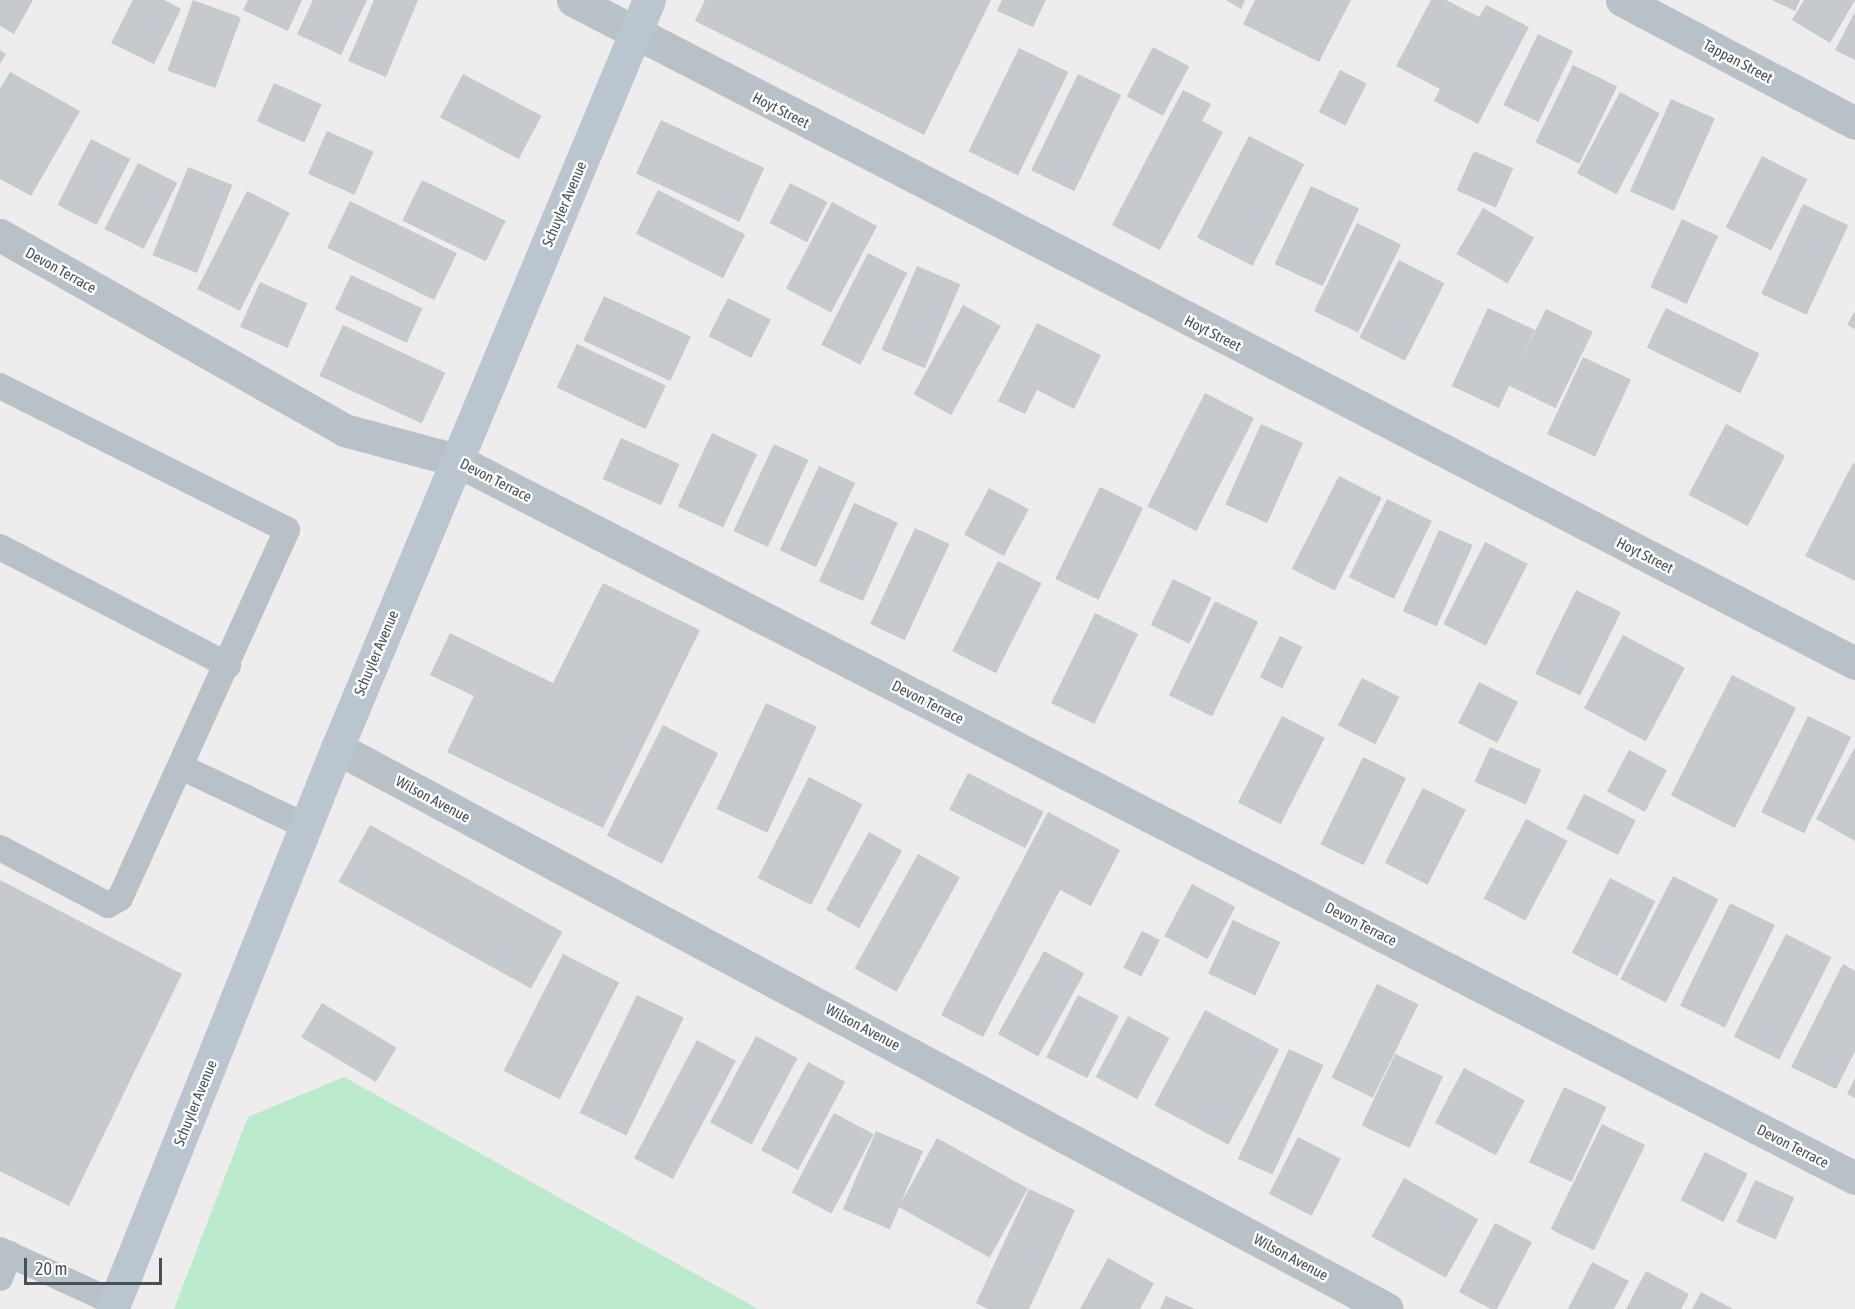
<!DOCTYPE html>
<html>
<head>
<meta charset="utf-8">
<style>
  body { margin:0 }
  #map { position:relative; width:1855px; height:1309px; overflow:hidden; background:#eeecec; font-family:"Asap Condensed",sans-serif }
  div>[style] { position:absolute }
  .green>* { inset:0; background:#bceacc }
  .building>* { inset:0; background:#c6c9ce; transform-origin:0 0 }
  .service>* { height:26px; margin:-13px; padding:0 13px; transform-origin:13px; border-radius:13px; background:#b8c1c8 }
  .minor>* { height:33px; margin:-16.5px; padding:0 16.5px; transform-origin:16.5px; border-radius:16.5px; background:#b8c1c8 }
  .secondary>* { height:33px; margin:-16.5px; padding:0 16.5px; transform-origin:16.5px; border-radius:16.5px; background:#bac5cf }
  span { translate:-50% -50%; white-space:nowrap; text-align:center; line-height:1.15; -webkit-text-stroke:5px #fff; paint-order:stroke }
  .street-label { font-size:15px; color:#455058 }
  .scale { position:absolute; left:24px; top:1258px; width:138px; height:27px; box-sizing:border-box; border:3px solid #455058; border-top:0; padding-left:8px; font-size:18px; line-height:21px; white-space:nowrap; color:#455058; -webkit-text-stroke:4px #fff; paint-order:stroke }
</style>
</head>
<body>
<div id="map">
  <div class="green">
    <div style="clip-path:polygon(344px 1077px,758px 1309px,174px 1309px,248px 1117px)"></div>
  </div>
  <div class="building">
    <div style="clip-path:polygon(0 0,33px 0,14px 34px,0 26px)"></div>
    <div style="clip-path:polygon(133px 0,164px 0,181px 9px,154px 64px,111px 43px)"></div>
    <div style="left:193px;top:0;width:51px;height:75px;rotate:20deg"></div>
    <div style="clip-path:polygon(248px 0,302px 0,288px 31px,243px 10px)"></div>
    <div style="clip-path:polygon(313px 0,367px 0,341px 55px,297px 34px)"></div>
    <div style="clip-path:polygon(374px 0,418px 0,386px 77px,348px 61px)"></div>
    <div style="clip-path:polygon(705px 0,991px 0,924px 135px,695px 21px)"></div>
    <div style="clip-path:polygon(1002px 0,1046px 0,1033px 27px,997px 11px)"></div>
    <div style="clip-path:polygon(1226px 0,1245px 0,1241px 9px)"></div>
    <div style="clip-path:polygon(1255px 0,1351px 0,1319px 62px,1243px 24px)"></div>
    <div style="clip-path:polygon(1431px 0,1446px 0,1479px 17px,1486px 5px,1529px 27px,1478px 124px,1434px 101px,1440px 89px,1396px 66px)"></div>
    <div style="clip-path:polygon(1772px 0,1800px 0,1795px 11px)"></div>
    <div style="clip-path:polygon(1804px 0,1855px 0,1830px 43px,1792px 20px)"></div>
    <div style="clip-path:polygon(1855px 12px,1855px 60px,1835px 50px)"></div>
    <div style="left:1538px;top:34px;width:39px;height:79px;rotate:26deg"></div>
    <div style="left:1153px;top:47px;width:41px;height:56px;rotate:28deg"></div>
    <div style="left:1019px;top:48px;width:55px;height:115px;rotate:26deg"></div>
    <div style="clip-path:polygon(0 50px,6px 54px,0 64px)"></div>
    <div style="left:1573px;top:65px;width:49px;height:86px;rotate:26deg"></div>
    <div style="left:1340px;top:70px;width:30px;height:47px;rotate:27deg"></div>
    <div style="clip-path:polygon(10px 72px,80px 111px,31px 196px,0 179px,0 89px)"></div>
    <div style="left:463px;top:74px;width:89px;height:49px;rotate:28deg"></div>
    <div style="left:1078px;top:74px;width:48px;height:107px;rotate:26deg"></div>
    <div style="left:274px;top:83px;width:52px;height:42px;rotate:24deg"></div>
    <div style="clip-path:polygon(1183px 90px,1211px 104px,1202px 121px,1223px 132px,1160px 250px,1112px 225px)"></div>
    <div style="left:1620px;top:92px;width:45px;height:92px;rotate:28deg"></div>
    <div style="left:1671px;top:99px;width:48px;height:101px;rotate:24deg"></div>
    <div style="left:661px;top:120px;width:114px;height:59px;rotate:25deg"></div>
    <div style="left:327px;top:131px;width:51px;height:47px;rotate:24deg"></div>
    <div style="left:1249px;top:136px;width:62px;height:114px;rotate:27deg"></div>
    <div style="left:91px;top:139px;width:44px;height:74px;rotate:27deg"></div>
    <div style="left:1474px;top:151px;width:43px;height:43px;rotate:24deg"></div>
    <div style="left:1762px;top:156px;width:51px;height:80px;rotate:27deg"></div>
    <div style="left:138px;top:163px;width:44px;height:74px;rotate:27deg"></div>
    <div style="left:188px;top:167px;width:48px;height:95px;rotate:22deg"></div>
    <div style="left:422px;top:180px;width:93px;height:45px;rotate:26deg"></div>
    <div style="left:790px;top:183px;width:42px;height:45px;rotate:27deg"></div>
    <div style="left:1311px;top:186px;width:53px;height:86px;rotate:25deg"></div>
    <div style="left:658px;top:190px;width:98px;height:49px;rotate:27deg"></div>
    <div style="left:247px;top:191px;width:48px;height:110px;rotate:27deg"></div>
    <div style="left:350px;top:201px;width:119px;height:52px;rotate:26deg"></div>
    <div style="left:832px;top:202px;width:51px;height:98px;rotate:28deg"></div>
    <div style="left:1803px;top:204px;width:50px;height:99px;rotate:25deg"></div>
    <div style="left:1483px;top:208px;width:59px;height:53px;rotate:30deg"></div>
    <div style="left:1682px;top:219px;width:40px;height:75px;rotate:25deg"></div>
    <div style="left:1357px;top:223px;width:49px;height:98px;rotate:26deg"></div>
    <div style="left:868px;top:253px;width:44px;height:103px;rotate:27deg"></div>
    <div style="left:1399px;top:260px;width:51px;height:87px;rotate:27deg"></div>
    <div style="left:917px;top:266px;width:47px;height:91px;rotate:23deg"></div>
    <div style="left:351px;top:275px;width:79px;height:38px;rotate:25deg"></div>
    <div style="left:260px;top:282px;width:52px;height:49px;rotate:24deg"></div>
    <div style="left:604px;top:296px;width:96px;height:49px;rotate:25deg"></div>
    <div style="left:728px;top:298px;width:48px;height:43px;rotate:27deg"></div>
    <div style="left:963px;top:305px;width:43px;height:102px;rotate:29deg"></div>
    <div style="left:1488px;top:308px;width:52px;height:86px;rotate:25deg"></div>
    <div style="left:1666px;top:308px;width:104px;height:44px;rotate:26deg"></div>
    <div style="left:1546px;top:309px;width:52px;height:85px;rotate:26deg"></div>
    <div style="clip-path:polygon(1855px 311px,1855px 329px,1847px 325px)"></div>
    <div style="clip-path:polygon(1037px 323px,1101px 355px,1074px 409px,1037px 390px,1025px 414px,998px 401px)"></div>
    <div style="left:343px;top:325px;width:113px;height:56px;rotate:25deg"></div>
    <div style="left:577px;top:344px;width:98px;height:48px;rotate:25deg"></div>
    <div style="left:1583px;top:357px;width:53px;height:85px;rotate:25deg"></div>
    <div style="left:1205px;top:393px;width:55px;height:127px;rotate:27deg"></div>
    <div style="left:1261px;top:424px;width:46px;height:88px;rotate:24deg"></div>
    <div style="left:1726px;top:424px;width:67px;height:80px;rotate:28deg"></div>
    <div style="left:712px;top:433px;width:50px;height:81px;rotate:25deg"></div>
    <div style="left:621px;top:438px;width:64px;height:45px;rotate:24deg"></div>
    <div style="left:774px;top:444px;width:38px;height:96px;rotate:25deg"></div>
    <div style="clip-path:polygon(1853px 463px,1855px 464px,1855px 581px,1805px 556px)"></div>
    <div style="left:819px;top:466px;width:40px;height:93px;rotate:25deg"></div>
    <div style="left:1339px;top:476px;width:48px;height:104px;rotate:27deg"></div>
    <div style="left:1100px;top:487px;width:48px;height:102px;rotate:26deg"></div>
    <div style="left:989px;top:488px;width:45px;height:53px;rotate:28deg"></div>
    <div style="left:1387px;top:499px;width:50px;height:87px;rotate:26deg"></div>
    <div style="left:854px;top:503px;width:48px;height:86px;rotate:24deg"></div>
    <div style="left:915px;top:528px;width:38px;height:106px;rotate:25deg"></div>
    <div style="left:1439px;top:530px;width:37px;height:89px;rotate:24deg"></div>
    <div style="left:1485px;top:542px;width:48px;height:92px;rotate:27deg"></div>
    <div style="left:998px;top:561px;width:49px;height:101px;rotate:27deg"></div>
    <div style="left:1173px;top:579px;width:43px;height:51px;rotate:26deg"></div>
    <div style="clip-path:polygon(603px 583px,700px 630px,603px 828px,447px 752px,474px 696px,430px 675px,450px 633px,553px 683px)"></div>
    <div style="left:1576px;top:590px;width:50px;height:93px;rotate:26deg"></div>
    <div style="left:1215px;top:601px;width:48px;height:105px;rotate:26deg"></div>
    <div style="left:1095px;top:613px;width:48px;height:100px;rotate:26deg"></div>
    <div style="left:1623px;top:635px;width:70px;height:83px;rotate:28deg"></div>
    <div style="left:1280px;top:636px;width:25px;height:46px;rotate:26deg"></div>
    <div style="left:1732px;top:675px;width:72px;height:135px;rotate:27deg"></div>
    <div style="left:1362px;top:678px;width:42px;height:53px;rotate:27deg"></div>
    <div style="left:1479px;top:682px;width:44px;height:46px;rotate:27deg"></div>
    <div style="left:766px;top:703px;width:56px;height:117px;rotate:25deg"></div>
    <div style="left:1282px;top:716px;width:48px;height:97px;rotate:27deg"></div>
    <div style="left:1808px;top:716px;width:48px;height:107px;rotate:26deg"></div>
    <div style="left:663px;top:725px;width:62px;height:124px;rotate:27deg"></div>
    <div style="left:1490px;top:747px;width:56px;height:38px;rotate:24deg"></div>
    <div style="clip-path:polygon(1855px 747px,1855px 841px,1816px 819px)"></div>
    <div style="left:1629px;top:750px;width:43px;height:47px;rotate:28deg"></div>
    <div style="left:1363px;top:757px;width:48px;height:97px;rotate:26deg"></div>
    <div style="left:968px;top:773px;width:85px;height:41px;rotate:27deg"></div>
    <div style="left:809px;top:777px;width:60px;height:113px;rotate:27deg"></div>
    <div style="left:1423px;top:788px;width:48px;height:84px;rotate:27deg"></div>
    <div style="left:1584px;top:794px;width:58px;height:39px;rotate:27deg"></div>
    <div style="clip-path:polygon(1048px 812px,1120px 850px,1091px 906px,1060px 890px,983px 1037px,941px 1015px)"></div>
    <div style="left:1526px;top:819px;width:47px;height:90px;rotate:28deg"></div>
    <div style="left:370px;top:825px;width:220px;height:65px;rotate:29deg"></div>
    <div style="left:869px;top:832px;width:38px;height:89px;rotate:29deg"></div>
    <div style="left:918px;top:854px;width:48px;height:131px;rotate:29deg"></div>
    <div style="left:1673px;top:876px;width:51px;height:116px;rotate:27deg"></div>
    <div style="left:1610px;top:878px;width:51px;height:84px;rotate:27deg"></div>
    <div style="clip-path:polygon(0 880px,182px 974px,69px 1206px,0 1171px)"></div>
    <div style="left:1192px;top:884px;width:49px;height:59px;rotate:28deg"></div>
    <div style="left:1730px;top:903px;width:50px;height:114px;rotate:26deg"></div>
    <div style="left:1233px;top:920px;width:52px;height:59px;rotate:25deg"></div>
    <div style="left:1142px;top:931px;width:20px;height:41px;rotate:27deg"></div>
    <div style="left:1786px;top:934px;width:51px;height:115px;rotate:27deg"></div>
    <div style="left:1044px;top:951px;width:46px;height:95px;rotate:29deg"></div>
    <div style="left:563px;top:954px;width:63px;height:131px;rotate:27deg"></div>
    <div style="clip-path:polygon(1843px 964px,1855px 971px,1855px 1051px,1836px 1089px,1791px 1067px)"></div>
    <div style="left:1377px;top:984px;width:46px;height:104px;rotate:26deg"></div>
    <div style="left:637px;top:995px;width:52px;height:131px;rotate:26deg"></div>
    <div style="left:1078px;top:995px;width:46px;height:70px;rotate:27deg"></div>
    <div style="left:322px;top:1003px;width:87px;height:40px;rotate:31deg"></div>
    <div style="left:1205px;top:1010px;width:84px;height:108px;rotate:28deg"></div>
    <div style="left:1128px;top:1016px;width:47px;height:69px;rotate:28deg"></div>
    <div style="left:756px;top:1036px;width:47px;height:98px;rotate:28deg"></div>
    <div style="left:697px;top:1040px;width:44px;height:134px;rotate:28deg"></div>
    <div style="left:1289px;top:1049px;width:38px;height:121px;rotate:25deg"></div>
    <div style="left:1395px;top:1054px;width:53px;height:79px;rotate:25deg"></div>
    <div style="left:808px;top:1062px;width:42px;height:100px;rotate:28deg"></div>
    <div style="left:1464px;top:1068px;width:69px;height:62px;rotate:28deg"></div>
    <div style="clip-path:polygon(1855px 1078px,1855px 1098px,1847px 1094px)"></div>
    <div style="left:1564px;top:1087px;width:47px;height:83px;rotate:25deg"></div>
    <div style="left:834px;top:1113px;width:45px;height:90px;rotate:28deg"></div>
    <div style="left:1602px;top:1124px;width:48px;height:117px;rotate:26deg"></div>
    <div style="left:876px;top:1131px;width:51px;height:85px;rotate:23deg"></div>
    <div style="left:1298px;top:1137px;width:48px;height:64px;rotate:27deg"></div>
    <div style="left:937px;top:1138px;width:104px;height:79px;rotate:29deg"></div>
    <div style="left:1705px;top:1152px;width:48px;height:54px;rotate:27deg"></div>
    <div style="left:1404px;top:1178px;width:85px;height:67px;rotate:29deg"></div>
    <div style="left:1755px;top:1180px;width:43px;height:46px;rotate:24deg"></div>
    <div style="clip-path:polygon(1029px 1189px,1075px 1210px,1029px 1309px,988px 1309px,976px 1303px)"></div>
    <div style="clip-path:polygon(1495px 1223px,1532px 1242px,1497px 1309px,1491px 1309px,1459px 1292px)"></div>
    <div style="clip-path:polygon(1108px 1258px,1154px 1283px,1140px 1309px,1080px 1309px)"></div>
    <div style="clip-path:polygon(1592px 1262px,1629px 1281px,1614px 1309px,1568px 1309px)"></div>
    <div style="clip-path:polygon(1646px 1271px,1689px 1294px,1681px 1309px,1626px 1309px)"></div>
    <div style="clip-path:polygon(1701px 1292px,1733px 1309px,1692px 1309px)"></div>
    <div style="clip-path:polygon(1166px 1296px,1195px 1309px,1160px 1309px)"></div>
  </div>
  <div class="service">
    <div style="left:0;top:386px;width:321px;rotate:26.6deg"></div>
    <div style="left:287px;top:530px;width:404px;rotate:114.4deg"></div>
    <div style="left:120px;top:898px;width:14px;rotate:150deg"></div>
    <div style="left:108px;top:905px;width:122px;rotate:-152.2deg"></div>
    <div style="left:0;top:547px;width:257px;rotate:27.4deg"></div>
    <div style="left:181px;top:767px;width:138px;rotate:25.3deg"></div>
    <div style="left:0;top:1250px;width:127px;rotate:24.7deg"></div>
    <div style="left:0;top:1278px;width:26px;rotate:-69deg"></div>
  </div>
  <div class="minor">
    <div style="left:573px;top:0;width:1443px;rotate:27.35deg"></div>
    <div style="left:1622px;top:0;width:263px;rotate:27.8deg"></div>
    <div style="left:0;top:235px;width:395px;rotate:29.5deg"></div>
    <div style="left:344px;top:430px;width:116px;rotate:15deg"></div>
    <div style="left:456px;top:460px;width:1572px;rotate:27.17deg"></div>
    <div style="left:337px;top:748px;width:1190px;rotate:28.11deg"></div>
  </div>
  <div class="secondary">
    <div style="left:112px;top:1309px;width:604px;rotate:-68.15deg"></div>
    <div style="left:337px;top:748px;width:810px;rotate:-67.36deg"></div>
  </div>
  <div class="street-label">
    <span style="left:1738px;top:61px;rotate:28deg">Tappan Street</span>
    <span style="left:781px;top:110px;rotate:27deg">Hoyt Street</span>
    <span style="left:564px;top:204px;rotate:-67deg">Schuyler Avenue</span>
    <span style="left:61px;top:270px;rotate:29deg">Devon Terrace</span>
    <span style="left:1213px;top:333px;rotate:27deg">Hoyt Street</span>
    <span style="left:496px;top:480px;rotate:27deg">Devon Terrace</span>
    <span style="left:1645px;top:555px;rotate:27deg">Hoyt Street</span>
    <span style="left:376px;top:653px;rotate:-67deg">Schuyler Avenue</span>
    <span style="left:928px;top:702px;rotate:27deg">Devon Terrace</span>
    <span style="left:433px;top:799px;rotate:28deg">Wilson Avenue</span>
    <span style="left:1361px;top:924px;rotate:27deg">Devon Terrace</span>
    <span style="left:863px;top:1027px;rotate:28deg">Wilson Avenue</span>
    <span style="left:195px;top:1103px;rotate:-68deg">Schuyler Avenue</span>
    <span style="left:1793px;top:1146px;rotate:27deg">Devon Terrace</span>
    <span style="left:1291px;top:1257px;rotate:28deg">Wilson Avenue</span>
  </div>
  <div class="scale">20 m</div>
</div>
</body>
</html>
